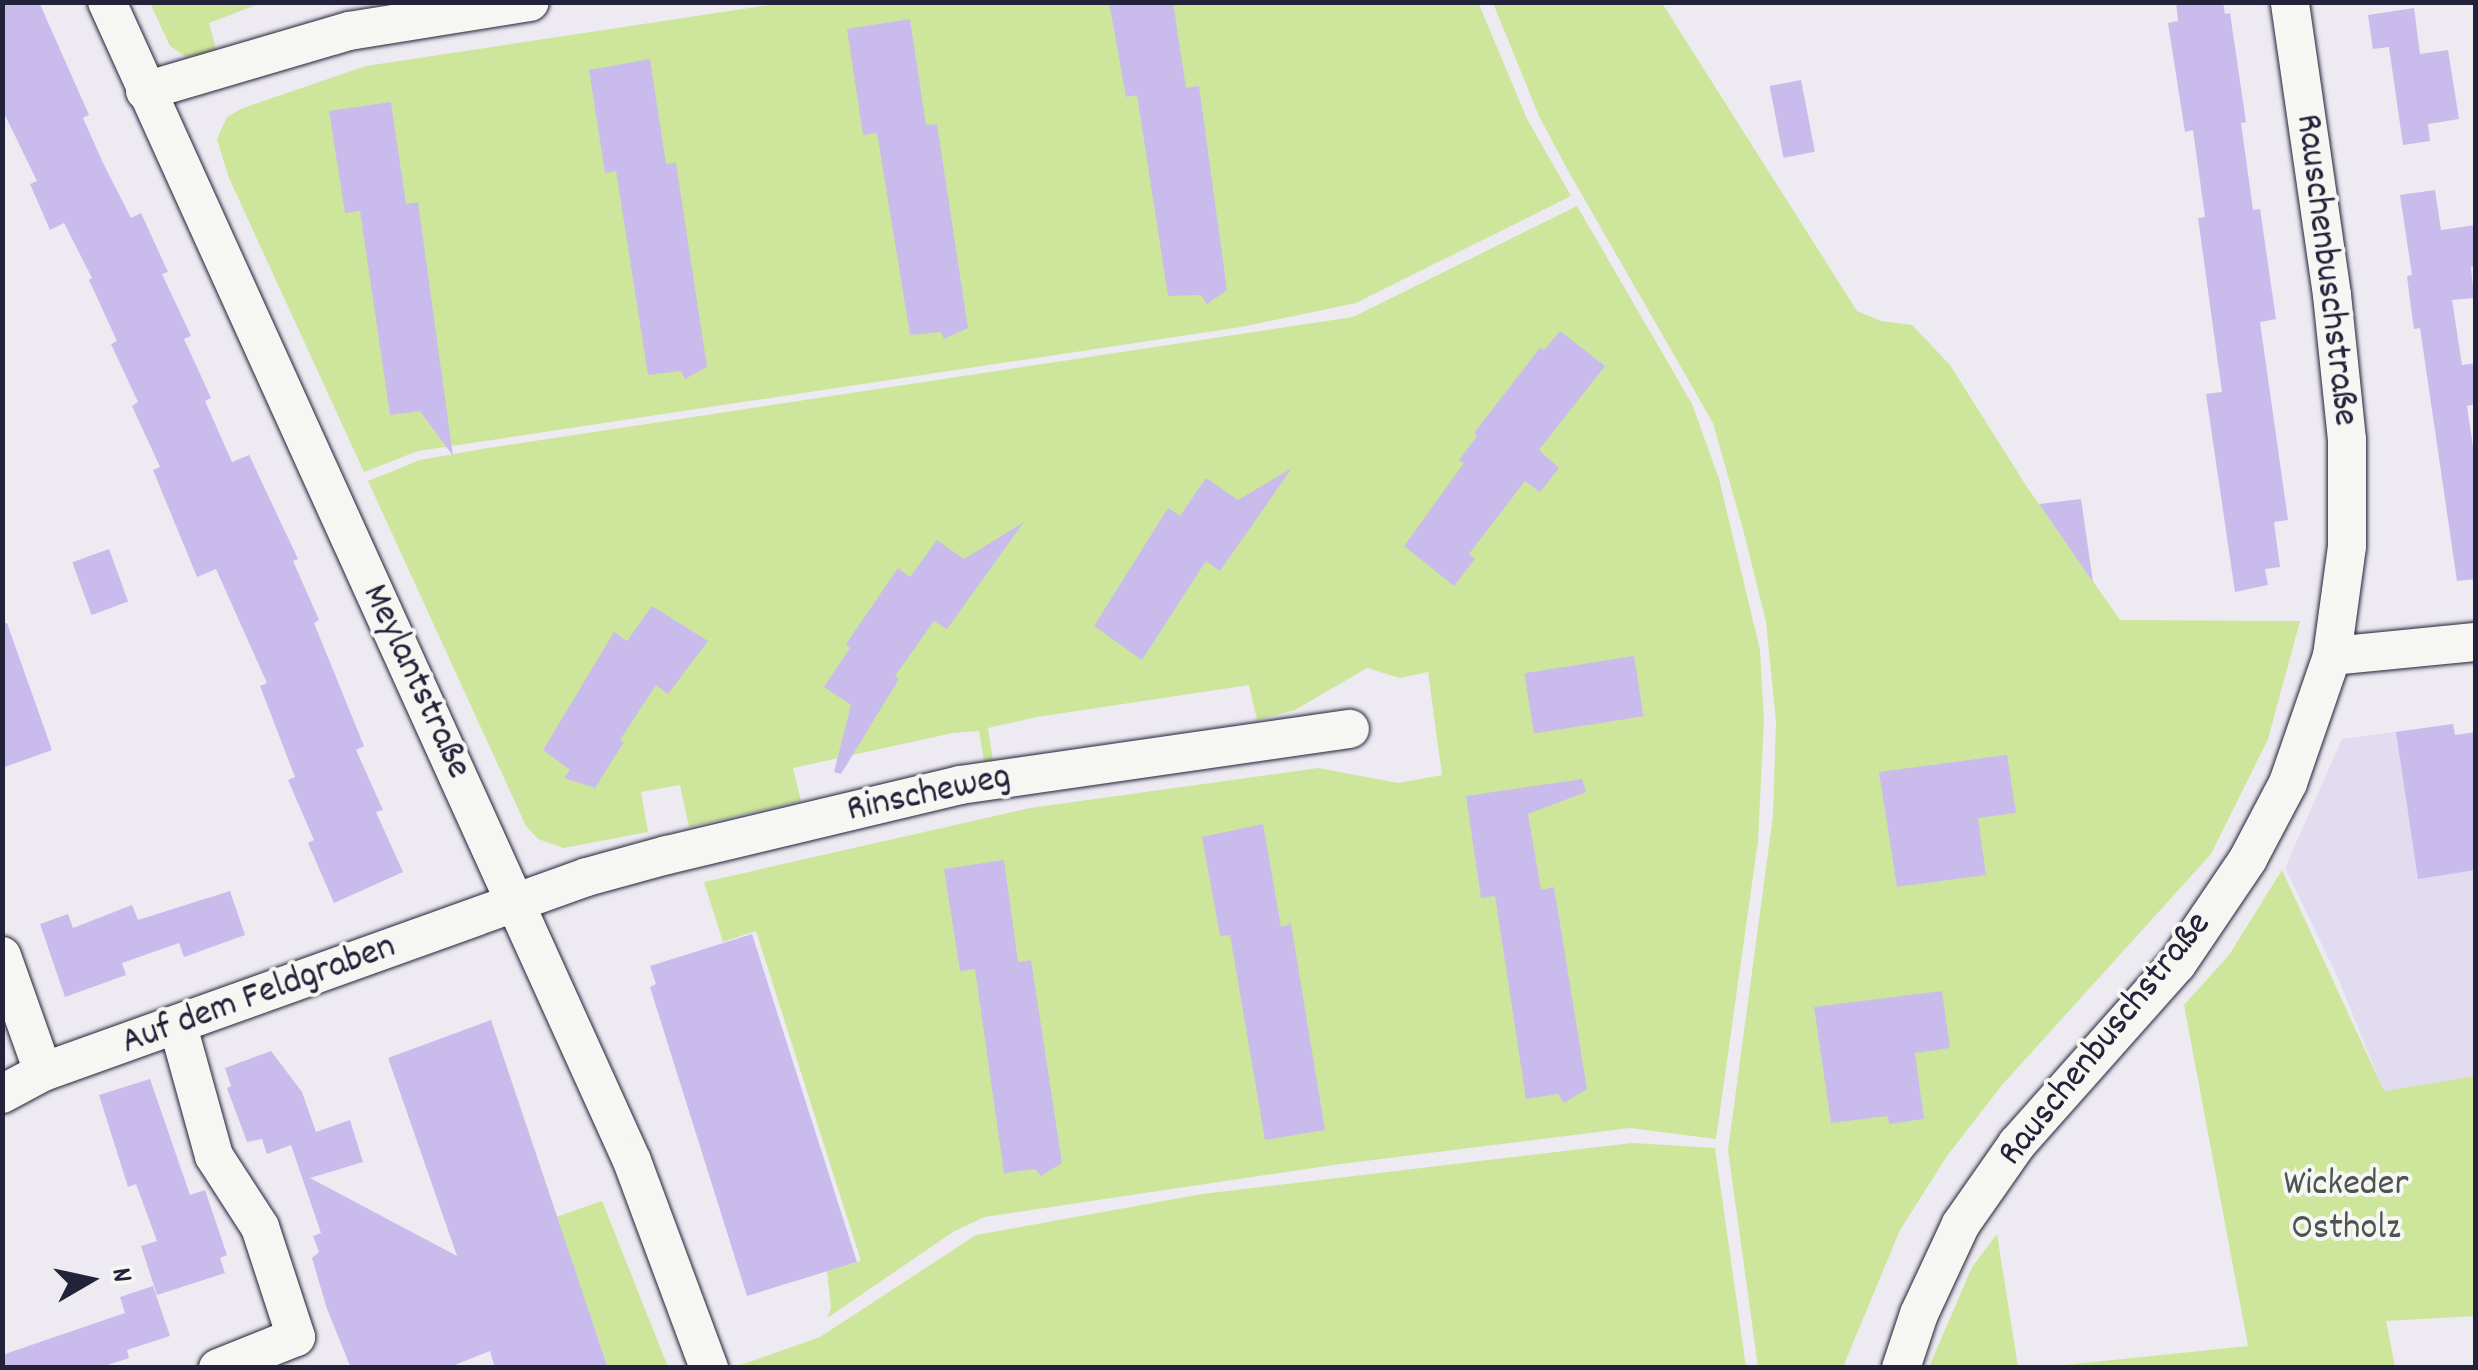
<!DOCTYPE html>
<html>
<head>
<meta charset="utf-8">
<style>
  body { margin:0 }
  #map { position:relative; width:2478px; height:1370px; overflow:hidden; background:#edeaf1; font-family:Dekko,sans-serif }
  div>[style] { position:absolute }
  .built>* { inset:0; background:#e2dcf0 }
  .green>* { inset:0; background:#cde69c }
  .building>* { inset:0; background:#c9bced; transform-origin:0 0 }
  .roads { filter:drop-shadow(0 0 2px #22223b) drop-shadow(0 0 2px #22223b) }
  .minor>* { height:38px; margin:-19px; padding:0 19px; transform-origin:19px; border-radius:19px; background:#f6f6f2 }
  span { translate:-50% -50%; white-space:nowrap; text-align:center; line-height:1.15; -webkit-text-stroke:8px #f6f6f2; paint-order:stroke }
  .street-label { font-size:38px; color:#22223b }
  .park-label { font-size:38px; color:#4d5353 }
  .frame { position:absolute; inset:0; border:5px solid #22223b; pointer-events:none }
  .north { position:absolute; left:40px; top:1230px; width:100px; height:100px; -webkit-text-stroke:8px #f6f6f2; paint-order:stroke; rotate:81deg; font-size:28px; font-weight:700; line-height:40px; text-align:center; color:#22223b }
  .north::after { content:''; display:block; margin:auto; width:35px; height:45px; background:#22223b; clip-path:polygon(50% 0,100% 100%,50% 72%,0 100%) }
</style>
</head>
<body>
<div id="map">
  <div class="built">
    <div style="clip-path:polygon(2453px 724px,2455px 735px,2475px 732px,2475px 1076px,2384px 1092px,2338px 978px,2285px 868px,2342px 739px)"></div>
  </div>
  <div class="green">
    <div style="clip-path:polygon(1478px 2px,1527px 119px,1571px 196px,1356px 303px,1241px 327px,418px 451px,364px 472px,229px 178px,217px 139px,227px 117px,243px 108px,366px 66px,783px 3px)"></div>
    <div style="clip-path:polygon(150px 3px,261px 3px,209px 23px,217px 52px,186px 57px,170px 46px)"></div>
    <div style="clip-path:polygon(1493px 3px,1662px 3px,1857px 311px,1881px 321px,1912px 325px,1950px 365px,2025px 484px,2120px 620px,2300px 621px,2268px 739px,2211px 854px,2002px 1085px,1947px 1156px,1900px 1230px,1843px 1367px,1758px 1367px,1728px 1150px,1773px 816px,1776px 722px,1766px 622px,1743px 529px,1713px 423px,1566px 167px,1539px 116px)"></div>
    <div style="clip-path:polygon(1577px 206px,1692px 404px,1719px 479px,1760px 650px,1764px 720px,1758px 841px,1716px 1139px,1630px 1128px,1333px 1165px,984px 1217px,953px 1232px,827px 1318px,831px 1308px,827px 1271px,861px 1261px,756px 931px,723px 942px,704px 882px,1030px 808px,1318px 768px,1398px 783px,1442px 775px,1428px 672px,1400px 678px,1367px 668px,1295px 710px,1257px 720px,1249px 685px,1037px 717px,988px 728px,993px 760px,984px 761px,979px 731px,953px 733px,793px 768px,801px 801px,689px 827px,680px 785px,641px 792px,648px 832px,564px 848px,538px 839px,526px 826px,368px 481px,420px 460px,488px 448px,1353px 317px)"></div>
    <div style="clip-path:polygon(2282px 870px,2384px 1091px,2475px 1076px,2475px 1316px,2386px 1321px,2395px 1367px,2046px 1367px,2248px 1346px,2184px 1005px,2229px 955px)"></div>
    <div style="clip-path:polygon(1632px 1143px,1715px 1148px,1746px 1367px,735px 1367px,820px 1337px,976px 1235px,1202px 1194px)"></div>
    <div style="clip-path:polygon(602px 1201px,668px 1367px,608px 1367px,556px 1217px)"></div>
    <div style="clip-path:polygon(1997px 1234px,2018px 1367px,1929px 1367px,1972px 1267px)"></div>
  </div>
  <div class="building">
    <div style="clip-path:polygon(2px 2px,39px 2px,89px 115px,83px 118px,103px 163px,131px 218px,141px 213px,168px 272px,162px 274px,191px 336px,184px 339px,211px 398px,205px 401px,232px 462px,249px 455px,298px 559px,293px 561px,319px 620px,314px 623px,364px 746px,356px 750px,383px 810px,376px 812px,403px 872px,334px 903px,308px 843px,314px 840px,288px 780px,295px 777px,260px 686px,267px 683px,216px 569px,197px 577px,153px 470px,160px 467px,132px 406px,138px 402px,111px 344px,117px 341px,89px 280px,92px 278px,64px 223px,50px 230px,30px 184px,37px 181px,2px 109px)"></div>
    <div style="clip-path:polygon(1109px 2px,1173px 2px,1186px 88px,1199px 86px,1227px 290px,1207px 304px,1201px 295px,1168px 296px,1137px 95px,1126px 97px)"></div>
    <div style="clip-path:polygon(2176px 2px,2223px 2px,2225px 14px,2230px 13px,2246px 122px,2241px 123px,2253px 210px,2260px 209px,2276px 319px,2260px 322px,2288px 520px,2274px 522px,2280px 567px,2265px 569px,2268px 585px,2235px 592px,2206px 394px,2222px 392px,2198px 218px,2205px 217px,2193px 130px,2185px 132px,2168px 23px,2178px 21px)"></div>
    <div style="clip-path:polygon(2414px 8px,2420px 54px,2448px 50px,2459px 119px,2428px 124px,2430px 141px,2403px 145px,2389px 47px,2373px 49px,2368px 15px)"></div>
    <div style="clip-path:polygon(910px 19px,926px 125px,937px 124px,968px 328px,944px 339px,941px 332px,910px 335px,877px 133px,863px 135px,847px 29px)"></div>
    <div style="clip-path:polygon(650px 59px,666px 164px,676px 163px,707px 367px,685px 379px,681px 371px,648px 375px,616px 171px,605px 173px,589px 70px)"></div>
    <div style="left:1801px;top:80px;width:73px;height:32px;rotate:79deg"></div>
    <div style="clip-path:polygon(391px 102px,406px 204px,418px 202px,453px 456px,420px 411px,390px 415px,360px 211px,345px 213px,329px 111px)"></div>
    <div style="clip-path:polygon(2435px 190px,2441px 230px,2476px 225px,2476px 266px,2471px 267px,2474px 298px,2452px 300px,2462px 365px,2476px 363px,2476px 404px,2467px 406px,2476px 467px,2476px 579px,2457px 581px,2420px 328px,2414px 329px,2409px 293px,2407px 276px,2412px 275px,2400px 195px)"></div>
    <div style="clip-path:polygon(1560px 331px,1605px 366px,1539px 450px,1559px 468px,1540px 492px,1525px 481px,1469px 554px,1475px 559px,1454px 586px,1404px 546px,1464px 463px,1459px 460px,1477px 436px,1474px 433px,1540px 348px,1544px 350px)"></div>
    <div style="clip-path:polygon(1292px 468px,1220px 571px,1206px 561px,1142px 660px,1094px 626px,1168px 508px,1180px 516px,1206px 478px,1238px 500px)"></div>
    <div style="clip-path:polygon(2081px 499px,2093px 582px,2039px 504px)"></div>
    <div style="clip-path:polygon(1024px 522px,947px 629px,934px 621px,895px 676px,899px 679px,841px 774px,834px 772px,851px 705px,824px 687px,850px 648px,846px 644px,898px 568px,910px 577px,937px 540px,964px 559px)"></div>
    <div style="left:109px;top:549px;width:56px;height:39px;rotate:70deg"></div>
    <div style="clip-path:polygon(652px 606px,708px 641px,668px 694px,656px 685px,620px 740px,624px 742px,595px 788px,564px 778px,570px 770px,543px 750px,614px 632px,627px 641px)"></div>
    <div style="clip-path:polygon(2px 623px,7px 623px,52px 750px,2px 768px)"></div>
    <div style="left:1634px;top:656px;width:61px;height:111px;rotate:81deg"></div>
    <div style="clip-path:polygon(2453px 724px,2455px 735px,2476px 732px,2476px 870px,2418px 879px,2396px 732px)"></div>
    <div style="clip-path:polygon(2007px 755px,2016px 813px,1978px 818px,1986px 875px,1897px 887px,1879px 772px)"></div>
    <div style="clip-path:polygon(1582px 779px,1586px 792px,1528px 814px,1541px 890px,1554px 887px,1587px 1089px,1564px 1103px,1558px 1094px,1526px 1099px,1495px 896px,1481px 898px,1466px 796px)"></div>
    <div style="clip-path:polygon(1263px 824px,1281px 927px,1291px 924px,1325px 1130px,1265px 1140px,1230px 935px,1220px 936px,1202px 837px)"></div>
    <div style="clip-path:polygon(1004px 860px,1018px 962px,1031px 960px,1062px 1163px,1041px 1176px,1035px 1169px,1004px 1173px,975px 969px,960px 971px,944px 869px)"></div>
    <div style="clip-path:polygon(230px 891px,245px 935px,184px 957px,179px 943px,122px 963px,126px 975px,65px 997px,40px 924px,68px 914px,73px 928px,132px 905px,138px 920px)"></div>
    <div style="clip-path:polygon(752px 934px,857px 1262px,747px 1296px,650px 987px,656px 984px,650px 966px)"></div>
    <div style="clip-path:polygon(1942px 991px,1950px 1048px,1915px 1053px,1924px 1119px,1889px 1124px,1888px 1116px,1831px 1123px,1814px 1007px)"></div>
    <div style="clip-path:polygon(491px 1020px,608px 1368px,495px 1368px,490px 1351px,447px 1368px,351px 1368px,327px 1309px,312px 1258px,319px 1252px,313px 1236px,321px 1233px,291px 1145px,267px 1154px,262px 1139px,247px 1142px,227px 1088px,231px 1086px,225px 1068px,271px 1051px,302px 1092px,316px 1132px,350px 1120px,363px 1162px,310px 1178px,457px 1256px,388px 1058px)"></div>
    <div style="clip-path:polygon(150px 1079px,190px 1195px,205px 1190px,227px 1255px,220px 1258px,225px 1273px,157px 1295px,141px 1246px,157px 1241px,136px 1184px,128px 1187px,99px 1095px)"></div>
    <div style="clip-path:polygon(153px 1286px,170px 1336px,127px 1350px,129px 1358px,98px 1368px,2px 1368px,2px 1355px,125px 1313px,120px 1297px)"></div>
  </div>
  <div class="roads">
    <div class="minor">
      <div style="left:107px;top:2px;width:1272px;rotate:65.63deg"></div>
      <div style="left:632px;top:1161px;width:221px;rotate:69.6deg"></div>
      <div style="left:145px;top:91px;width:213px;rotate:-16.4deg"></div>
      <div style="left:349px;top:31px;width:183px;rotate:-9.1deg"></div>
      <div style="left:2332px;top:656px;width:145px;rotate:-5.6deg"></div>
      <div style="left:2px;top:956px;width:123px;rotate:70.5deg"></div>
      <div style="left:178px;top:1026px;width:135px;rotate:74.5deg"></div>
      <div style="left:214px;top:1156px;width:85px;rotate:57.1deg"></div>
      <div style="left:260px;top:1227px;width:116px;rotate:71.9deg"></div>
      <div style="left:296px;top:1337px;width:84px;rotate:158.3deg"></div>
      <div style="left:2px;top:1094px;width:47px;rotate:-28.2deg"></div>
      <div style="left:43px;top:1072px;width:578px;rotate:-19.72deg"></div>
      <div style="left:587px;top:877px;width:83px;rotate:-15.4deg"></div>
      <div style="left:667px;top:855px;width:301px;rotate:-13.4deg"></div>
      <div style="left:960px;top:785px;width:394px;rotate:-8.2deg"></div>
      <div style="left:1901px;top:1368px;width:57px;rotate:-71.6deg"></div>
      <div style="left:1919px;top:1314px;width:99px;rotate:-65deg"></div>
      <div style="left:1961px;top:1224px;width:98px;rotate:-55deg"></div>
      <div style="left:2017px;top:1144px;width:241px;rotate:-48.4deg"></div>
      <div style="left:2177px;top:964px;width:127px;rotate:-55.9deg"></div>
      <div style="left:2248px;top:859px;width:86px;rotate:-62.2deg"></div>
      <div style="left:2288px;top:783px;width:134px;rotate:-70.9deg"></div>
      <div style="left:2332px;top:656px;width:111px;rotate:-82.2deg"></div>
      <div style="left:2347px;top:546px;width:106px;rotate:-90deg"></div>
      <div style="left:2347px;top:440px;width:146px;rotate:-95.9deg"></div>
      <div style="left:2332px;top:295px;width:296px;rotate:-98.2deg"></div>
    </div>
  </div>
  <div class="street-label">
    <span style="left:2325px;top:270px;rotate:83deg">Rauschenbuschstraße</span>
    <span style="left:415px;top:682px;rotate:65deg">Meylantstraße</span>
    <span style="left:929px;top:795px;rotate:-12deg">Rinscheweg</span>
    <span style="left:259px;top:996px;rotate:-20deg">Auf dem Feldgraben</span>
    <span style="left:2106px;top:1040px;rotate:-51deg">Rauschenbuschstraße</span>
  </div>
  <div class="park-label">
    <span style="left:2346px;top:1208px">Wickeder<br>Ostholz</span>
  </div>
  <div class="frame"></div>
  <div class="north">N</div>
</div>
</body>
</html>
